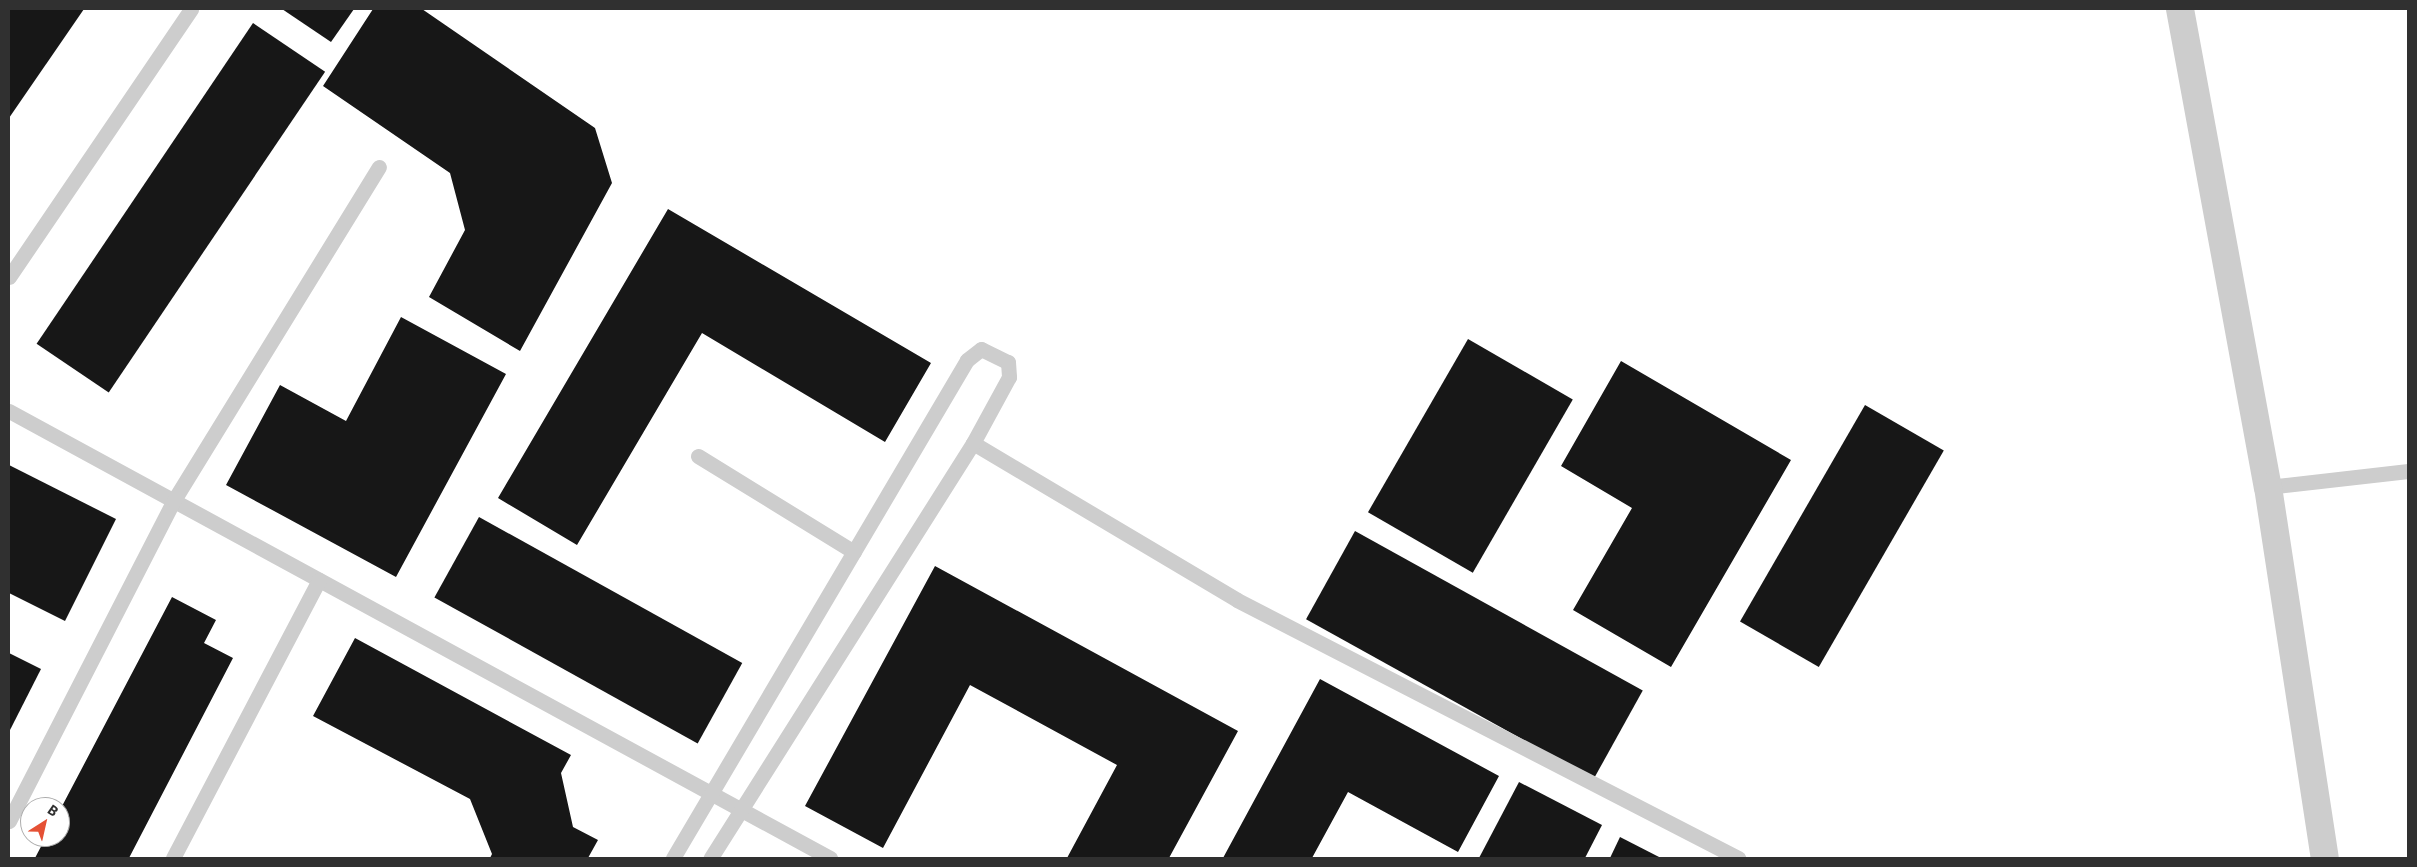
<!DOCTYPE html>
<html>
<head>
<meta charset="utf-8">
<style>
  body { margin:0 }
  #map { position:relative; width:2417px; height:867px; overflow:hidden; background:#fff; font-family:"Noto Sans",sans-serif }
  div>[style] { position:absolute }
  .building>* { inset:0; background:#171717; transform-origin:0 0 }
  .service>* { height:15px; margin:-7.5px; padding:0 7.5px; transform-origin:7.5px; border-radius:7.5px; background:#cdcdcd }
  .tertiary>* { height:28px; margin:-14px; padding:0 14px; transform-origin:14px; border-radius:14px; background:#cdcdcd }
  span { translate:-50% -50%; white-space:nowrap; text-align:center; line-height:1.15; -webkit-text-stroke:5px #fff; paint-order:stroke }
  .frame { position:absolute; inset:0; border:10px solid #303030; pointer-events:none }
  .north { position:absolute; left:20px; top:797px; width:50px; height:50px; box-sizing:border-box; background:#fff; border:1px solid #acacac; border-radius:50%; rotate:35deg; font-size:14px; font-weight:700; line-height:20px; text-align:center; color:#303030 }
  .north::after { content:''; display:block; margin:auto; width:18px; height:22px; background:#e55135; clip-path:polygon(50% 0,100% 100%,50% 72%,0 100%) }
</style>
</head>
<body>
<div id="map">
  <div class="building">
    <div style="clip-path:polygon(9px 9px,84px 9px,9px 118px)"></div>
    <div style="clip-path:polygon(282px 9px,354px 9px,331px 42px)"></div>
    <div style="clip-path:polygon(373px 9px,422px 9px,595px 128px,612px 183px,520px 351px,429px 297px,465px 230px,450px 173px,323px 86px)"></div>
    <div style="left:253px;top:23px;width:87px;height:387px;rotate:34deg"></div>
    <div style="clip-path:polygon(668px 209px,931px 363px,885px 442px,702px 333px,577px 545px,498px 498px)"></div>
    <div style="clip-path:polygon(401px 317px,506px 374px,396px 577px,226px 485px,280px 385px,346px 421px)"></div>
    <div style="left:1468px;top:339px;width:121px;height:200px;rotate:30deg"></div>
    <div style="clip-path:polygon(1621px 361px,1791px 460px,1671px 667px,1573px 610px,1632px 508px,1561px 466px)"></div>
    <div style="left:1865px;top:405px;width:91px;height:250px;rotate:30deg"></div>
    <div style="clip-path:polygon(9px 465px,116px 519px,65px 621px,9px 593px)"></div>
    <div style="left:479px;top:517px;width:301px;height:92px;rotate:29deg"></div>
    <div style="left:1355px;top:531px;width:329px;height:101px;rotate:29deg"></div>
    <div style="clip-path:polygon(935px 566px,1238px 731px,1169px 858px,1067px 858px,1117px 765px,970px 685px,883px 848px,805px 806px)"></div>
    <div style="clip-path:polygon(172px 597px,216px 620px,204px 643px,233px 658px,129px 858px,35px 858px,46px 837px,60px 837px,60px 810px)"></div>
    <div style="clip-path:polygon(355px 638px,571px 755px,561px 773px,573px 827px,598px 840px,588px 858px,490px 858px,492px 854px,470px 799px,313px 716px)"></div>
    <div style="clip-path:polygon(9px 653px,41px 669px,9px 732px)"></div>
    <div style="clip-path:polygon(1320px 679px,1499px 776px,1458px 852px,1348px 792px,1312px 858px,1223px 858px)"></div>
    <div style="clip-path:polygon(1519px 782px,1602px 825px,1585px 858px,1479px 858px)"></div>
    <div style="clip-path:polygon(1620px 837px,1661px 858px,1610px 858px)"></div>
  </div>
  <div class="service">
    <div style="left:9px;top:277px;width:324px;rotate:-55.8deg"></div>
    <div style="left:9px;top:411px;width:935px;rotate:28.57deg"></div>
    <div style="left:973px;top:443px;width:307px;rotate:30.7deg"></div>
    <div style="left:1237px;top:600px;width:564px;rotate:27.25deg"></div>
    <div style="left:698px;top:456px;width:183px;rotate:31.6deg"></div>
    <div style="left:2268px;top:487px;width:141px;rotate:-6.5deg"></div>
    <div style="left:9px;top:821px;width:361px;rotate:-62.8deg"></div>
    <div style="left:174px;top:500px;width:391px;rotate:-58.4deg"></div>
    <div style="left:173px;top:858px;width:314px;rotate:-62.3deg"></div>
    <div style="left:673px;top:858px;width:578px;rotate:-59.44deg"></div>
    <div style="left:967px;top:360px;width:18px;rotate:-38deg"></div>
    <div style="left:981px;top:349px;width:30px;rotate:26deg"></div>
    <div style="left:1008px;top:362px;width:15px;rotate:86deg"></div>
    <div style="left:1009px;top:377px;width:75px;rotate:118.6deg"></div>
    <div style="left:973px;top:443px;width:491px;rotate:122.3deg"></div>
  </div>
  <div class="tertiary">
    <div style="left:2180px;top:9px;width:486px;rotate:79.6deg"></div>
    <div style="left:2268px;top:487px;width:375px;rotate:81.3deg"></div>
  </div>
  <div class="frame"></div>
  <div class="north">B</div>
</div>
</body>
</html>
